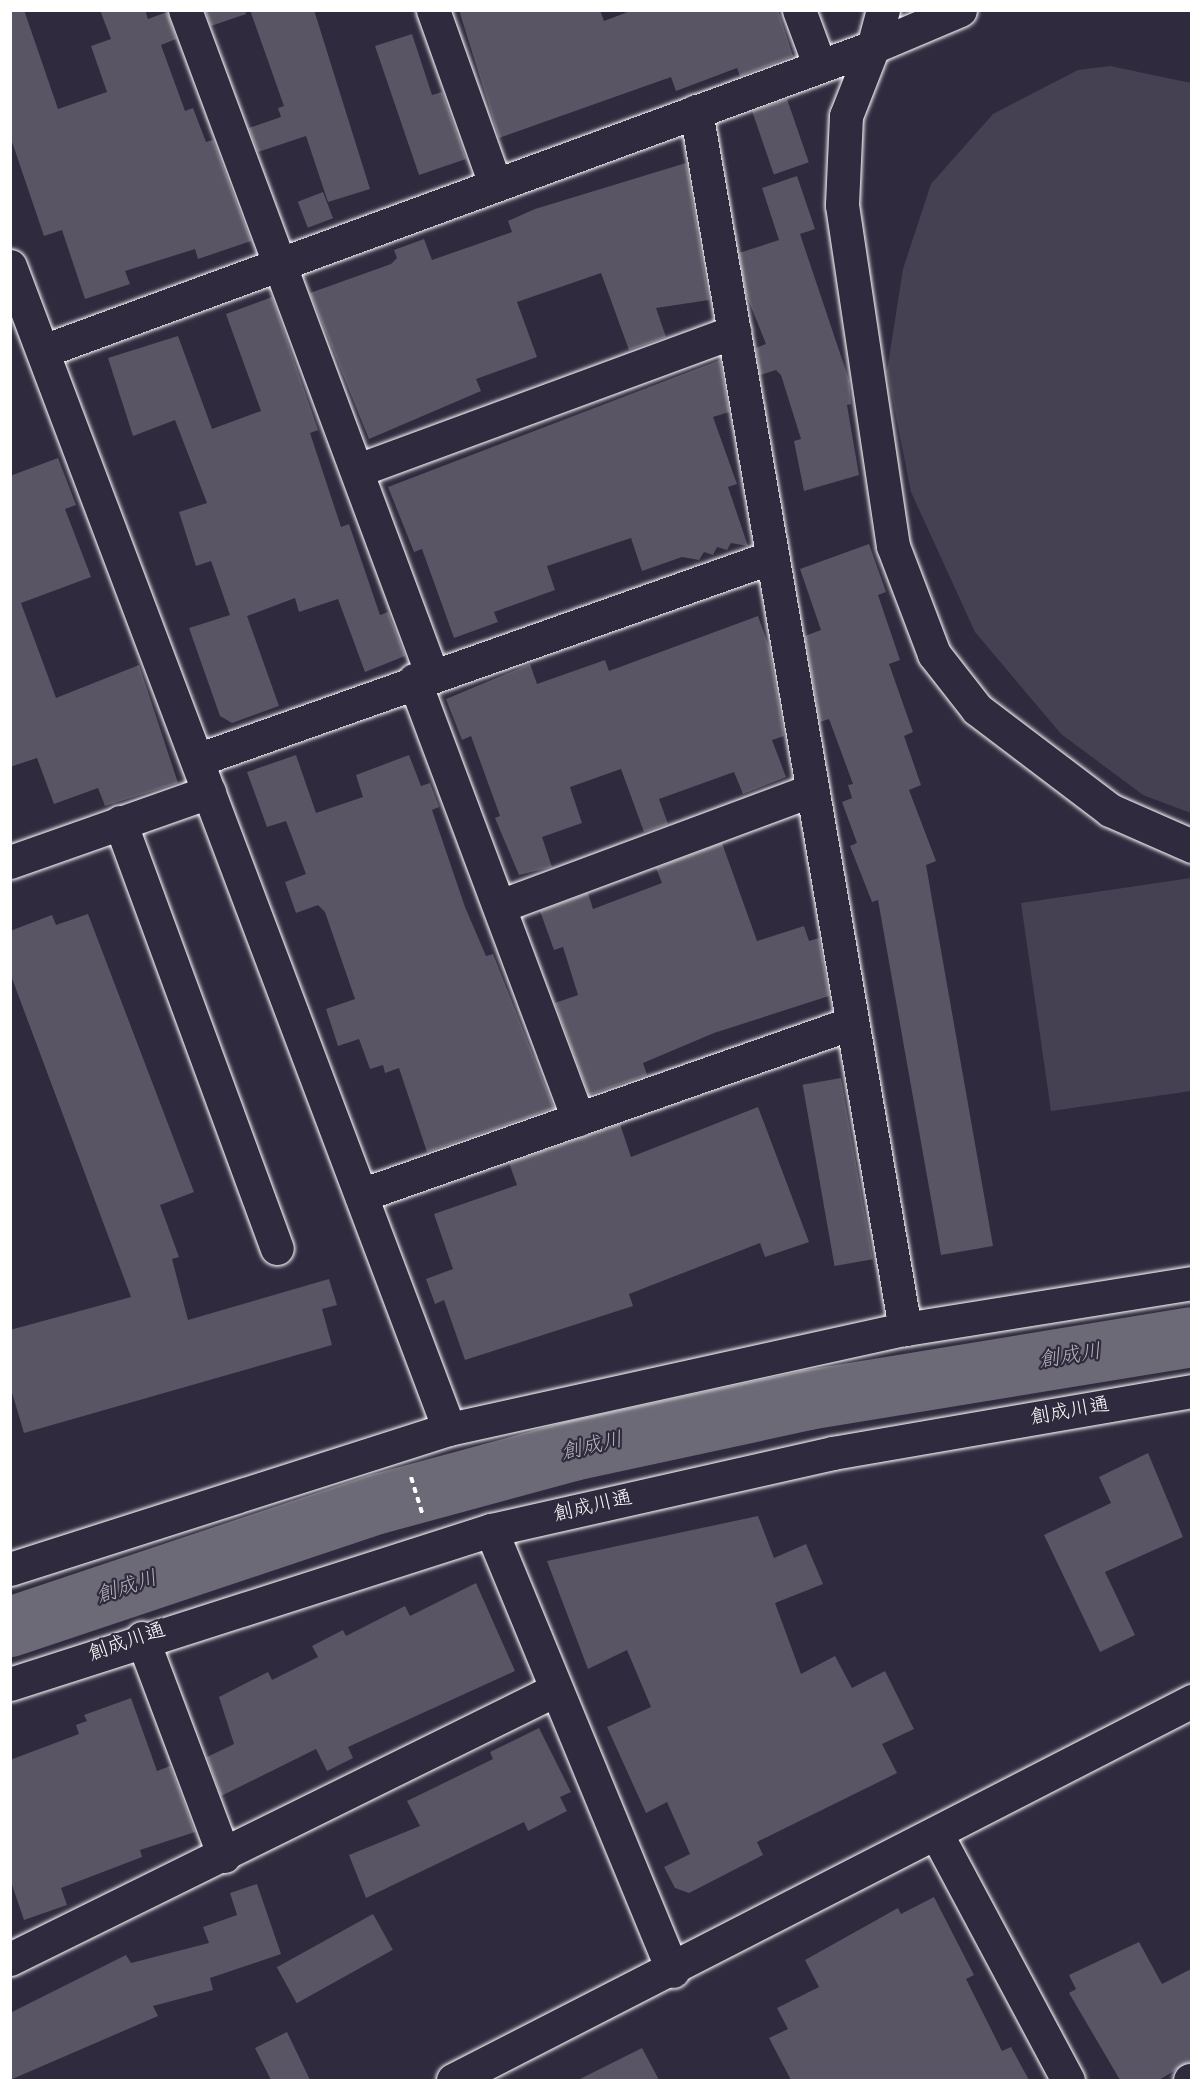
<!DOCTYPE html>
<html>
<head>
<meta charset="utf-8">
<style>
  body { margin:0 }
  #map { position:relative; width:1202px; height:2091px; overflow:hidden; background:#2f2a3d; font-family:"Indie Flower","Klee One",sans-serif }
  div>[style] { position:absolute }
  .green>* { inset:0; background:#464152 }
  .river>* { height:60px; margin:-30px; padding:0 30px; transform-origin:30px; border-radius:30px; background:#6d6a77 }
  .building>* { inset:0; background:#595564; transform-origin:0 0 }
  .path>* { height:4px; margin-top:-2px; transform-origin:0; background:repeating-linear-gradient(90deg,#fff 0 6px,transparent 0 10.5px) }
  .roads { filter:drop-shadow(0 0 2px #fff) drop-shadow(0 0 2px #fff) }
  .minor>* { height:33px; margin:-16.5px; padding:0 16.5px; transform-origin:16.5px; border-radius:16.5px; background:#2f2a3d }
  .highway>* { height:33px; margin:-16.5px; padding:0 16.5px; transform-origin:16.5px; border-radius:16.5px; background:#2f2a3d }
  span { translate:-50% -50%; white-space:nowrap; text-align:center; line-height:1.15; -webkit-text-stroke:4.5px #2f2a3d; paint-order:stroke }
  .street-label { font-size:20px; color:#fff }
  .water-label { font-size:21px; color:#b6b4bb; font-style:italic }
  .frame { position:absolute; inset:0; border:12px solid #fff; pointer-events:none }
</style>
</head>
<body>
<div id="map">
  <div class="green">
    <div style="clip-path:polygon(1110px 66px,1191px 83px,1191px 813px,1143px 795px,1061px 734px,975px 632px,911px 492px,887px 371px,903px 269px,931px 184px,993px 114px,1078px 70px)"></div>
    <div style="clip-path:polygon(1191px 878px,1191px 1091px,1051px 1111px,1021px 903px)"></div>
  </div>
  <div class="river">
    <div style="left:10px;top:1627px;width:388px;rotate:-18.5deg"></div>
    <div style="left:378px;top:1504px;width:202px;rotate:-15.2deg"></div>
    <div style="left:573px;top:1451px;width:240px;rotate:-12.2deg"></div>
    <div style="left:808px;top:1400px;width:389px;rotate:-9.3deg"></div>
  </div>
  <div class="building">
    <div style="clip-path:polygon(10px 10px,24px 10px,58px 109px,107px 92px,91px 46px,111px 39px,100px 10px,145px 10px,148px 19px,167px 12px,176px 39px,161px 45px,185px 111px,193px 108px,206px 142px,213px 140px,251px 241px,198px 259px,195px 249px,125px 271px,130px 284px,85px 299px,62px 230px,44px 236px,10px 136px)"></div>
    <div style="clip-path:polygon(205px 10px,245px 10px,246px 14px,211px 26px)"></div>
    <div style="clip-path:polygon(250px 10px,314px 10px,370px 189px,328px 202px,306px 136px,258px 152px,249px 128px,281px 117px,278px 108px,284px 106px)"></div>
    <div style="clip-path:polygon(459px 10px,600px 10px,604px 21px,633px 10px,778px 10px,793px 56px,740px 76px,737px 68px,676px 91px,671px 77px,499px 138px)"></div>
    <div style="clip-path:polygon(412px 34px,432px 95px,442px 92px,466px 159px,419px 175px,375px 46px)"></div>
    <div style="left:787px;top:99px;width:67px;height:37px;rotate:71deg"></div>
    <div style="clip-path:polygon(686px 163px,709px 300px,656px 308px,666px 337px,629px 350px,601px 273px,517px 302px,537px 357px,476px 379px,481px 391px,369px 439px,310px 293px,391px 264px,397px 258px,394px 250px,424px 239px,432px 260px,512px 232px,508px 221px,535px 209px)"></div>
    <div style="clip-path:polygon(797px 176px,815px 229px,800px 234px,849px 380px,851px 404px,847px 405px,859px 475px,804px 491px,794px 441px,801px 439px,781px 375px,776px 370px,760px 375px,756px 348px,766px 344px,746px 294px,739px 253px,779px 240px,762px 188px)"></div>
    <div style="left:323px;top:192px;width:28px;height:27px;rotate:69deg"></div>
    <div style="clip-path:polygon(272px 297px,318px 430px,310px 433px,341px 527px,349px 524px,380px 615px,388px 612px,405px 656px,365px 672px,338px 599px,299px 612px,295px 598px,247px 616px,279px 706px,232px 723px,220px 716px,189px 628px,230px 615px,211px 561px,196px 566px,179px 512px,207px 503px,175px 420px,133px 436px,108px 358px,178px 336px,212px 429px,261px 411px,226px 314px)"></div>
    <div style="clip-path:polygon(720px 360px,729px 412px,713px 417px,737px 484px,728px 487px,748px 546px,731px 543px,727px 550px,717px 547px,713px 555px,704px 552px,699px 560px,682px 557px,642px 571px,631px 538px,547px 566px,555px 590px,494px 612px,498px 622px,454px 638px,422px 549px,414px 552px,388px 487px)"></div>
    <div style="clip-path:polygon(58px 458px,76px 505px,65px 509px,91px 577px,21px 603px,56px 698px,139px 665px,178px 783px,105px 806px,98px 788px,54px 804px,37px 758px,10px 767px,10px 476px)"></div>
    <div style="clip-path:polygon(869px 544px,886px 592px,878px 595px,900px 660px,889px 664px,913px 732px,904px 736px,921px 785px,909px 790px,936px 861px,926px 865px,993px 1246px,941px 1255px,878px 900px,872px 902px,850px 846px,857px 843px,842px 802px,852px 798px,848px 785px,853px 784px,829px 719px,820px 722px,805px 636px,821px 630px,800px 569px)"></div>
    <div style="clip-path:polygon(758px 616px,769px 647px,784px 736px,772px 740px,786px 777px,743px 794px,734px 772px,659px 799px,668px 824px,644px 832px,621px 769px,570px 787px,582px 823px,542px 837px,552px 867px,519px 875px,495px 818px,500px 816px,471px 736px,462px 740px,446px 699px,530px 664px,537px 684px,605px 660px,609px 671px)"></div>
    <div style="clip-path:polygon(296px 755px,316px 813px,363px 797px,356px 775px,409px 755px,421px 786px,430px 783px,439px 807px,432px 810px,465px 907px,486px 956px,493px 954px,554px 1108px,427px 1152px,399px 1068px,385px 1073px,383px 1065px,370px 1069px,359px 1039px,338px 1046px,326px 1009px,355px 999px,325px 912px,318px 905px,296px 913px,285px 882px,306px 874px,286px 821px,267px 827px,247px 772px)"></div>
    <div style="clip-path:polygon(722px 843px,757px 941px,804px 926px,809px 941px,819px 938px,829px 996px,714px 1033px,643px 1063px,647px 1075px,589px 1095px,555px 1003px,578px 995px,563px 947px,554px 950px,540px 911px,588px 893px,593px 909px,662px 883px,656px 868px)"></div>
    <div style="clip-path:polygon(88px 914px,194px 1192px,160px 1205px,179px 1257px,172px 1259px,188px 1320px,329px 1279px,337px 1305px,322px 1309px,332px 1345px,24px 1433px,10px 1386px,10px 1330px,131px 1297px,10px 973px,10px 931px,52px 915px,56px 925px)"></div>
    <div style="left:841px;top:1078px;width:184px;height:39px;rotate:80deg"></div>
    <div style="clip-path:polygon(758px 1107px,809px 1242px,765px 1257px,760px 1243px,629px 1294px,633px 1306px,465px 1360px,444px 1300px,435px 1304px,426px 1279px,453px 1269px,434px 1214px,517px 1185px,509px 1163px,620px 1124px,631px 1157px)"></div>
    <div style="clip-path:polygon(1148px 1453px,1183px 1537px,1105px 1572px,1135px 1635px,1100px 1652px,1044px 1535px,1111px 1503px,1099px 1477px)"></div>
    <div style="clip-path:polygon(758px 1516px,774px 1558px,806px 1544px,823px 1584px,775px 1603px,801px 1674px,835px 1656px,852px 1688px,885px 1671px,914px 1729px,882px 1744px,897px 1773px,757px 1842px,763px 1855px,689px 1893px,675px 1888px,664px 1867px,690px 1854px,667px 1802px,646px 1813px,607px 1727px,651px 1707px,627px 1650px,588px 1669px,547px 1561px)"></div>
    <div style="clip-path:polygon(476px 1583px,515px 1671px,348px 1747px,353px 1758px,327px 1771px,316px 1749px,221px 1796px,207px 1757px,234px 1744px,219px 1697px,268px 1672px,272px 1680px,318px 1657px,312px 1646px,343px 1630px,346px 1636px,405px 1606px,410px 1616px)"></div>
    <div style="clip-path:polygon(131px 1698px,157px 1771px,170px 1766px,195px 1832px,140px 1850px,142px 1857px,61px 1888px,67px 1905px,24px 1920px,10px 1879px,10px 1760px,79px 1734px,76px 1725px,87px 1721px,84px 1715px)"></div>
    <div style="clip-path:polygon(539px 1728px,571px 1792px,560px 1797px,567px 1811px,528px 1831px,524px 1822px,366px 1898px,349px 1855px,420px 1826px,407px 1801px,493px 1759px,490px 1752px)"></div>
    <div style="clip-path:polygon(257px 1884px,281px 1954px,210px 1978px,213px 1990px,153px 2006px,158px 2016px,10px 2080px,10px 2013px,126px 1955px,131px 1963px,209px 1943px,203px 1927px,237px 1915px,230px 1893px)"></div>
    <div style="clip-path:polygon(934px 1897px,974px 1975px,966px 1979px,1002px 2051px,1011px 2047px,1029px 2080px,791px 2080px,769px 2038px,788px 2029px,777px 2008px,819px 1987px,805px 1960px,898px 1908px,901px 1914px)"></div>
    <div style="left:373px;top:1914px;width:41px;height:110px;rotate:61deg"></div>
    <div style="clip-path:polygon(1139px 1942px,1162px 1984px,1191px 1969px,1191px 2061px,1159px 2080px,1120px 2080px,1069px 1993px,1076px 1989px,1069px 1975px)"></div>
    <div style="clip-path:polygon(287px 2032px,310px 2080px,271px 2080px,255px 2048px)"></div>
    <div style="clip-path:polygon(642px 2048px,659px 2080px,578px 2080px)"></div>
  </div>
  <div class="path">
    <div style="left:411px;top:1477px;width:41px;rotate:72.9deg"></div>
  </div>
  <div class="roads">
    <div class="minor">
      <div style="left:185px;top:10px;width:709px;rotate:69.62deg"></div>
      <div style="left:433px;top:10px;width:185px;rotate:70.4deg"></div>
      <div style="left:799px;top:10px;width:58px;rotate:69.7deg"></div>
      <div style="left:960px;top:10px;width:95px;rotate:157deg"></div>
      <div style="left:873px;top:47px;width:74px;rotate:111.4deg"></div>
      <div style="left:846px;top:116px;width:89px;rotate:92.6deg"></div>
      <div style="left:842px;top:205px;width:345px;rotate:81.5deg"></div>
      <div style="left:893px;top:546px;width:116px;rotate:69.2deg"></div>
      <div style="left:934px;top:654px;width:70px;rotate:52deg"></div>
      <div style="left:977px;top:709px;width:167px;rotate:37.2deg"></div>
      <div style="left:1110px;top:810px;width:90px;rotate:23.7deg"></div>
      <div style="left:696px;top:111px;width:1236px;rotate:80.26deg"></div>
      <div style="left:10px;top:266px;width:1243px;rotate:69.32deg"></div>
      <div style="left:43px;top:351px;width:884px;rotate:-20.12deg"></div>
      <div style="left:873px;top:47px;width:38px;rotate:-75deg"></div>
      <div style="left:358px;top:470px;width:401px;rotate:-20.2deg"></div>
      <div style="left:414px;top:680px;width:469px;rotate:69.5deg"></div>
      <div style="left:197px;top:760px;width:610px;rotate:-19.45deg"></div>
      <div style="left:120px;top:822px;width:454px;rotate:69.8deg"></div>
      <div style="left:10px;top:862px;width:211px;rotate:-19.4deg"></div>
      <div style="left:500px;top:906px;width:333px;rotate:-20.4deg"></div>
      <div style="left:361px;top:1195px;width:520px;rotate:-19.31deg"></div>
      <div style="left:491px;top:1530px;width:477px;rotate:67.6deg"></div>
      <div style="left:142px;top:1638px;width:233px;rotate:69.4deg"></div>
      <div style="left:936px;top:1833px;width:280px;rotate:61.9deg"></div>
      <div style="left:10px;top:1959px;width:608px;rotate:-26.27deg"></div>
      <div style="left:453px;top:2080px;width:831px;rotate:-27.15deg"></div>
      <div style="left:1190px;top:2080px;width:2px"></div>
    </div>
    <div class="highway">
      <div style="left:10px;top:1569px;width:461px;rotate:-17.7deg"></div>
      <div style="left:449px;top:1429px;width:467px;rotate:-12.4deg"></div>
      <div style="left:905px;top:1329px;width:291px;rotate:-9.1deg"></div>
      <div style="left:10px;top:1684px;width:505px;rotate:-17.75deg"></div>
      <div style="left:491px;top:1530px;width:351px;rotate:-12.7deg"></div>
      <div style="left:833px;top:1453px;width:364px;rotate:-9.8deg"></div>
    </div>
  </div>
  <div class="street-label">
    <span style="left:1070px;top:1412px;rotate:-10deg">創成川通</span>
    <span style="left:593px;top:1507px;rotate:-13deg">創成川通</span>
    <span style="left:127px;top:1643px;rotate:-19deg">創成川通</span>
  </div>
  <div class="water-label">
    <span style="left:1070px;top:1357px;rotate:-9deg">創成川</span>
    <span style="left:592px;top:1447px;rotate:-13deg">創成川</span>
    <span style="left:127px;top:1588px;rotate:-18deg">創成川</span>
  </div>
  <div class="frame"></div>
</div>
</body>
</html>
